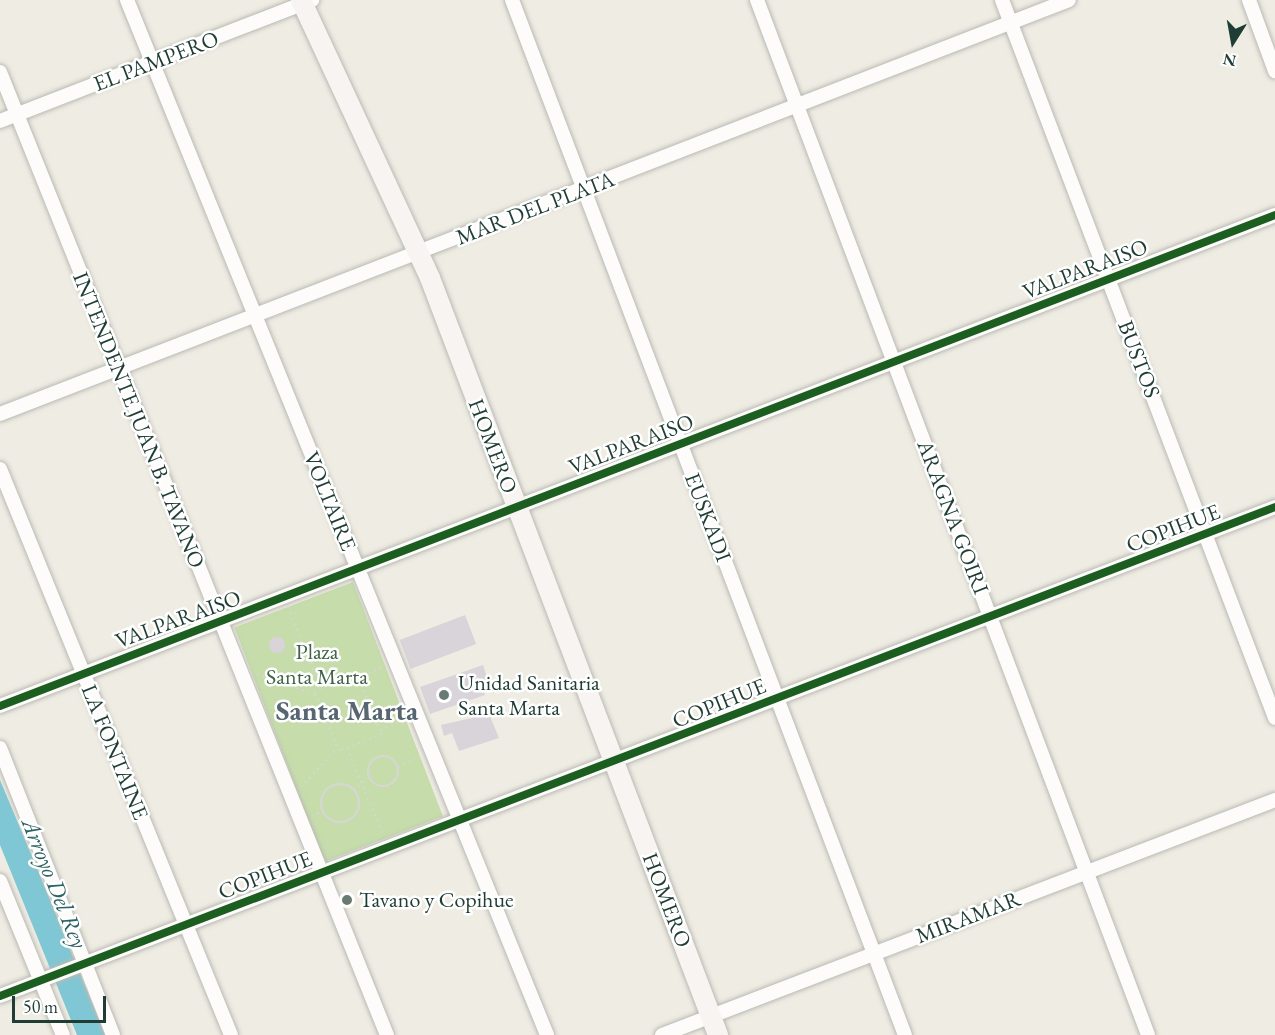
<!DOCTYPE html>
<html>
<head>
<meta charset="utf-8">
<style>
  body { margin:0 }
  #map { position:relative; width:1275px; height:1035px; overflow:hidden; background:#efece3; font-family:"EB Garamond",serif }
  div>[style] { position:absolute }
  .green>* { inset:0; background:#c6ddab; transform-origin:0 0 }
  .water>* { inset:0; background:#7fc7d4 }
  .building>* { inset:0; background:#d8d4d9; transform-origin:0 0 }
  .round { border-radius:50% }
  .path>* { height:2px; margin-top:-1px; transform-origin:0; background:repeating-linear-gradient(90deg,#d6d7d4 0 1.5px,transparent 0 6px) }
  .path>.ring { margin:-1px; padding:0; box-sizing:content-box; background:none; border:2px solid #d6d7d4; border-radius:50% }
  .roads { filter:drop-shadow(0 0 2px #b9bab4) drop-shadow(0 0 2px #b9bab4) }
  .street>* { height:14px; margin:-7px; padding:0 7px; transform-origin:7px; border-radius:7px; background:#fdfcfb }
  .secondary>* { height:20px; margin:-10px; padding:0 10px; transform-origin:10px; border-radius:10px; background:#f7f4f1 }
  .cycleway>* { height:8px; margin:-4px; padding:0 4px; transform-origin:4px; border-radius:4px; background:#1b5e20 }
  .dots>* { width:16px; height:16px; translate:-50% -50%; box-sizing:border-box; border:3px solid #fff; border-radius:50% }
  span { translate:-50% -50%; white-space:nowrap; text-align:center; line-height:1.15; -webkit-text-stroke:5px #fff; paint-order:stroke }
  .street-label { font-size:22px; color:#1f3d34 }
  .park-label { font-size:22px; color:#406246 }
  .poi-label { font-size:22px; color:#1f3d34 }
  .left { translate:0 -50%; text-align:left }
  .water-label { font-size:24px; color:#2d6262; font-style:italic }
  .district-label { font-size:28px; color:#576670; font-weight:700 }
  .north { position:absolute; left:1203px; top:12px; width:60px; height:60px; -webkit-text-stroke:4px #fff; paint-order:stroke; rotate:191deg; font-size:16px; font-weight:700; line-height:24px; text-align:center; color:#1f3d34 }
  .north::after { content:''; display:block; margin:auto; width:21px; height:27px; background:#1f3d34; clip-path:polygon(50% 0,100% 100%,50% 72%,0 100%) }
  .scale { position:absolute; left:12px; top:996px; width:94px; height:27px; box-sizing:border-box; border:3px solid #1f3d34; border-top:0; padding-left:8px; font-size:18px; line-height:21px; white-space:nowrap; color:#1f3d34; -webkit-text-stroke:4px #fff; paint-order:stroke }
</style>
</head>
<body>
<div id="map">
  <div class="green">
    <div style="left:353px;top:582px;width:251px;height:127px;rotate:69deg"></div>
  </div>
  <div class="water">
    <div style="clip-path:polygon(0 780px,37px 868px,105px 1035px,77px 1035px,0 845px)"></div>
  </div>
  <div class="building">
    <div style="left:465px;top:615px;width:31px;height:70px;rotate:69deg"></div>
    <div class="round" style="left:269px;top:637px;width:16px;height:16px"></div>
    <div style="clip-path:polygon(483px 665px,488px 680px,481px 683px,485px 695px,430px 714px,420px 687px)"></div>
    <div style="clip-path:polygon(489px 714px,499px 738px,459px 751px,452px 733px,444px 736px,441px 725px)"></div>
  </div>
  <div class="path">
    <div style="left:288px;top:607px;width:87px;rotate:68.4deg"></div>
    <div style="left:311px;top:663px;width:15px;rotate:-20deg"></div>
    <div style="left:257px;top:674px;width:63px;rotate:19.6deg"></div>
    <div style="left:357px;top:674px;width:65px;rotate:67.4deg"></div>
    <div style="left:382px;top:734px;width:46px;rotate:158.4deg"></div>
    <div style="left:339px;top:751px;width:65px;rotate:-112.6deg"></div>
    <div style="left:314px;top:691px;width:46px;rotate:-21.6deg"></div>
    <div style="left:358px;top:678px;width:27px;rotate:-24deg"></div>
    <div style="left:380px;top:730px;width:27px;rotate:-22deg"></div>
    <div style="left:347px;top:748px;width:93px;rotate:67.3deg"></div>
    <div class="ring" style="left:368px;top:756px;width:28px;height:28px"></div>
    <div style="left:398px;top:766px;width:23px;rotate:-20deg"></div>
    <div class="ring" style="left:321px;top:784px;width:36px;height:36px"></div>
    <div style="left:301px;top:787px;width:54px;rotate:-47.2deg"></div>
    <div style="left:354px;top:790px;width:20px;rotate:-41deg"></div>
    <div style="left:312px;top:816px;width:12px;rotate:-24deg"></div>
  </div>
  <div class="roads">
    <div class="street">
      <div style="left:127px;top:0;width:1117px;rotate:67.91deg"></div>
      <div style="left:512px;top:0;width:1107px;rotate:69.21deg"></div>
      <div style="left:757px;top:0;width:1106px;rotate:69.3deg"></div>
      <div style="left:1002px;top:0;width:768px;rotate:69.18deg"></div>
      <div style="left:1249px;top:0;width:76px;rotate:69.9deg"></div>
      <div style="left:0;top:72px;width:1038px;rotate:68.11deg"></div>
      <div style="left:0;top:121px;width:335px;rotate:-21.2deg"></div>
      <div style="left:0;top:414px;width:1146px;rotate:-21.17deg"></div>
      <div style="left:0;top:469px;width:611px;rotate:67.8deg"></div>
      <div style="left:0;top:706px;width:1366px;rotate:-21.06deg"></div>
      <div style="left:0;top:748px;width:308px;rotate:68.5deg"></div>
      <div style="left:0;top:881px;width:166px;rotate:67.8deg"></div>
      <div style="left:0;top:996px;width:1366px;rotate:-20.98deg"></div>
      <div style="left:662px;top:1035px;width:657px;rotate:-20.97deg"></div>
    </div>
    <div class="secondary">
      <div style="left:301px;top:0;width:306px;rotate:65.1deg"></div>
      <div style="left:430px;top:278px;width:810px;rotate:69.17deg"></div>
    </div>
  </div>
  <div class="cycleway">
    <div style="left:0;top:706px;width:1366px;rotate:-21.06deg"></div>
    <div style="left:0;top:996px;width:1366px;rotate:-20.98deg"></div>
  </div>
  <div class="dots">
    <div style="left:444px;top:695px;background:#687a71"></div>
    <div style="left:347px;top:900px;background:#687a71"></div>
  </div>
  <div class="street-label">
    <span style="left:156px;top:61px;rotate:-21deg">EL PAMPERO</span>
    <span style="left:535px;top:208px;rotate:-21deg">MAR DEL PLATA</span>
    <span style="left:1085px;top:269px;rotate:-21deg">VALPARAISO</span>
    <span style="left:1139px;top:359px;rotate:69deg">BUSTOS</span>
    <span style="left:139px;top:420px;rotate:68deg">INTENDENTE JUAN B. TAVANO</span>
    <span style="left:631px;top:444px;rotate:-21deg">VALPARAISO</span>
    <span style="left:493px;top:446px;rotate:69deg">HOMERO</span>
    <span style="left:330px;top:501px;rotate:68deg">VOLTAIRE</span>
    <span style="left:708px;top:517px;rotate:69deg">EUSKADI</span>
    <span style="left:953px;top:517px;rotate:69deg">ARAGNA GOIRI</span>
    <span style="left:1173px;top:528px;rotate:-21deg">COPIHUE</span>
    <span style="left:178px;top:619px;rotate:-20deg">VALPARAISO</span>
    <span style="left:719px;top:703px;rotate:-22deg">COPIHUE</span>
    <span style="left:115px;top:752px;rotate:68deg">LA FONTAINE</span>
    <span style="left:265px;top:875px;rotate:-21deg">COPIHUE</span>
    <span style="left:667px;top:900px;rotate:69deg">HOMERO</span>
    <span style="left:968px;top:917px;rotate:-21deg">MIRAMAR</span>
  </div>
  <div class="park-label">
    <span style="left:317px;top:664px">Plaza<br>Santa Marta</span>
  </div>
  <div class="poi-label">
    <span class="left" style="left:458px;top:695px">Unidad Sanitaria<br>Santa Marta</span>
    <span class="left" style="left:359px;top:900px">Tavano y Copihue</span>
  </div>
  <div class="water-label">
    <span style="left:55px;top:883px;rotate:68deg">Arroyo Del Rey</span>
  </div>
  <div class="district-label">
    <span style="left:347px;top:710px">Santa Marta</span>
  </div>
  <div class="north">N</div>
  <div class="scale">50 m</div>
</div>
</body>
</html>
